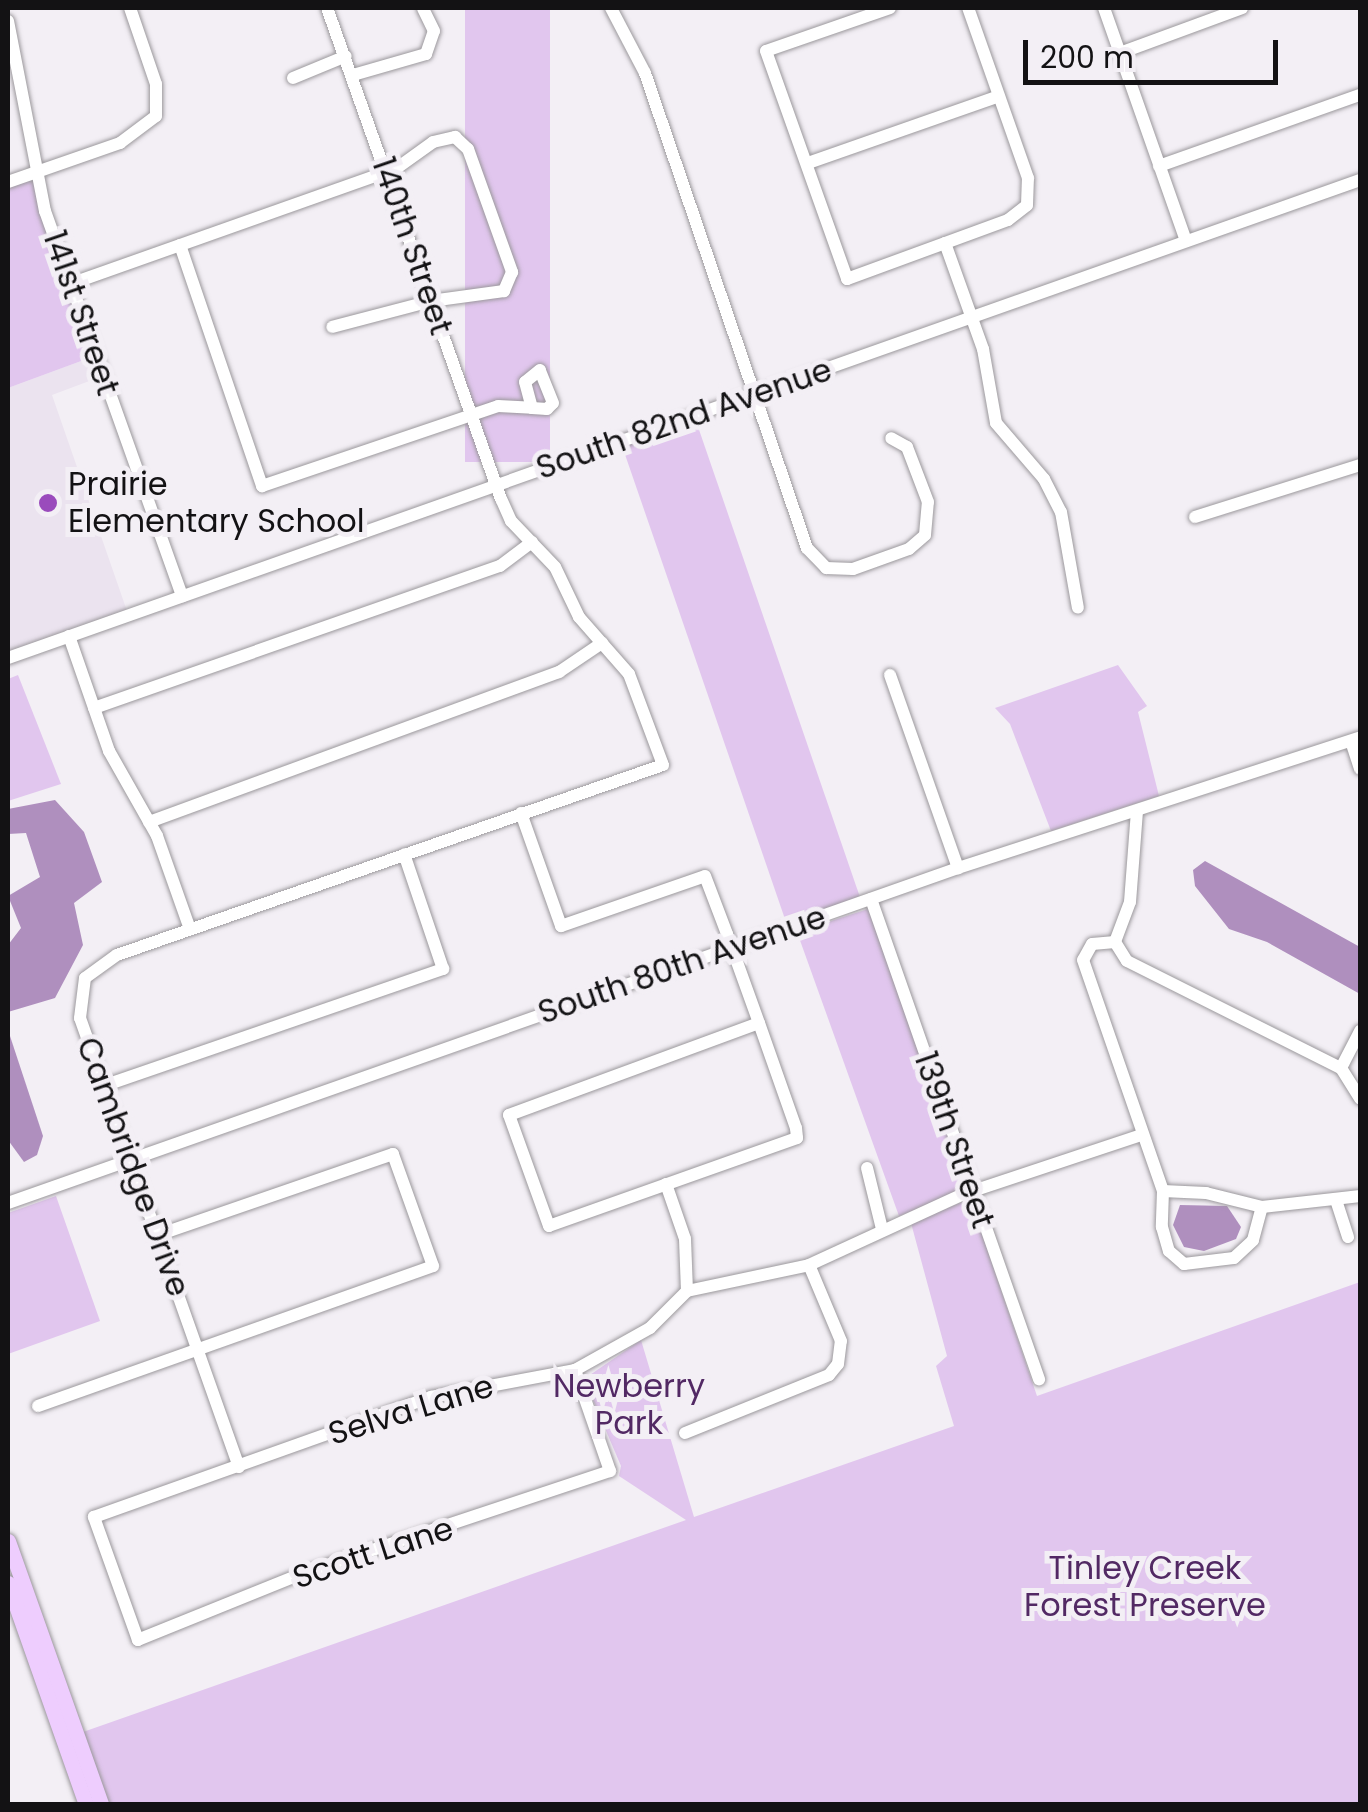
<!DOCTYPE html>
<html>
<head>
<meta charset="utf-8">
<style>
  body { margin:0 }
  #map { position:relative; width:1368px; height:1812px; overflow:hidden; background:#f3eff5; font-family:Poppins,sans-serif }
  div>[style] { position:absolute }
  .built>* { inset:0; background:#ebe3ef }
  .green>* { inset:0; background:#e1c6ee; transform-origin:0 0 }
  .water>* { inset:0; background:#af8fbe }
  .roads { filter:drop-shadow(0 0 2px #9b989c) drop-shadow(0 0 2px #9b989c) }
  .minor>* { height:12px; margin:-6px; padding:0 6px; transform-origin:6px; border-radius:6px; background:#fff }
  .major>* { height:15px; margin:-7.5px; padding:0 7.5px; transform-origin:7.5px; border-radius:7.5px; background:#eecdfe }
  .dots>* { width:28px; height:28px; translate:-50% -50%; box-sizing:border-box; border:5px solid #f3eff5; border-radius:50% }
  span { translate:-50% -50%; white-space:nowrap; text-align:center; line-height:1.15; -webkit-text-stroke:10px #f3eff5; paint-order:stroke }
  .street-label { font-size:32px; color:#131214 }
  .poi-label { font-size:32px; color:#131214 }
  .left { translate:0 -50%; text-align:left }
  .park-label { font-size:32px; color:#522964 }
  .frame { position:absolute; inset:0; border:10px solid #131214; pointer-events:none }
  .scale { position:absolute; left:1023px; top:40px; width:255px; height:45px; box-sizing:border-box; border:5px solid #131214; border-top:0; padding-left:12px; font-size:30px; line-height:35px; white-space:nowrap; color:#131214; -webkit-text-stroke:8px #f3eff5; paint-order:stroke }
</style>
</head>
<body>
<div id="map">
  <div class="built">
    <div style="clip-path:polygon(92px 357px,100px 377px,52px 395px,127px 611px,8px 654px,8px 388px)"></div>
  </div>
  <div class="green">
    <div style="left:465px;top:8px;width:85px;height:454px"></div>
    <div style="clip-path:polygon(35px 179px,92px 357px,8px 388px,8px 186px)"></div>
    <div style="left:696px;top:421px;width:504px;height:78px;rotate:71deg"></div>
    <div style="clip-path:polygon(1118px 665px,1147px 706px,1138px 712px,1159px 796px,1051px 831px,1010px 724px,995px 708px)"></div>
    <div style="clip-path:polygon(18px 675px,61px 784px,8px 801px,8px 679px)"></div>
    <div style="clip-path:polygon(868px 909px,966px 1184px,961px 1192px,899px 1216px,797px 932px)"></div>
    <div style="clip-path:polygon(56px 1196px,100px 1321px,8px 1354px,8px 1213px)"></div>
    <div style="clip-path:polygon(970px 1199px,1037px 1396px,1360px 1282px,1360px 1804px,109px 1804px,83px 1732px,686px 1520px,619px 1476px,621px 1466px,584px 1379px,641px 1340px,694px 1517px,954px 1426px,936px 1366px,947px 1356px,911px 1223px)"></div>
  </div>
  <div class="water">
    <div style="clip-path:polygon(55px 800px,84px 832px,102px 882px,74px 903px,83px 945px,55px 998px,8px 1012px,8px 945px,21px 928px,8px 896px,40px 877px,26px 833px,8px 834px,8px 809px)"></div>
    <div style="clip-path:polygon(1205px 861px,1360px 947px,1360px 994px,1267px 942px,1229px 929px,1195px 886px,1193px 870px)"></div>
    <div style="clip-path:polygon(8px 1030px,43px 1136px,37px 1155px,24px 1162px,8px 1140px)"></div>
    <div style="clip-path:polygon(1180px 1205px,1227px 1206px,1241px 1227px,1236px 1239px,1204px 1251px,1184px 1247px,1173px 1225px)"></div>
  </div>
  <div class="roads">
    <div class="minor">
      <div style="left:611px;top:8px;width:73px;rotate:62.4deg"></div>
      <div style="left:645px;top:73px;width:502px;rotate:71.17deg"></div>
      <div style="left:807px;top:548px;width:28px;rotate:46deg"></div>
      <div style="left:826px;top:568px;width:27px;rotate:2deg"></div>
      <div style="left:853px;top:569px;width:59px;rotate:-19.7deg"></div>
      <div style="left:909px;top:549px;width:21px;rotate:-41deg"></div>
      <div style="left:925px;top:535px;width:33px;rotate:-85deg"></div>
      <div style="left:928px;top:502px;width:59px;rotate:-110.9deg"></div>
      <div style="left:907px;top:447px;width:18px;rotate:-151deg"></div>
      <div style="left:890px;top:8px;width:131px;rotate:160.9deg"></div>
      <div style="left:766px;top:51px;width:242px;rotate:70.4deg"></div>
      <div style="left:847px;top:279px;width:171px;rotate:-20.1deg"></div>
      <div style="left:1008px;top:220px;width:24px;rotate:-38deg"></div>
      <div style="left:1027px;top:205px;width:27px;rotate:-88deg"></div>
      <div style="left:1028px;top:178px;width:180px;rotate:-109.4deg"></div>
      <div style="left:1104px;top:8px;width:247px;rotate:70.6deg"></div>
      <div style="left:8px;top:21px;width:194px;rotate:79deg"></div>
      <div style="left:45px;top:211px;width:409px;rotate:70.4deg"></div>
      <div style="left:1120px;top:53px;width:130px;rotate:-20.2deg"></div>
      <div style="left:353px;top:75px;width:76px;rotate:-16deg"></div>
      <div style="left:426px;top:54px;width:24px;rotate:-71deg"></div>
      <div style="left:434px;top:31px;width:25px;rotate:-116deg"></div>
      <div style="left:293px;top:78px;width:57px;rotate:-22.5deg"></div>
      <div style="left:808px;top:163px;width:202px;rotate:-19.3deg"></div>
      <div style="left:1159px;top:166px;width:213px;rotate:-19.5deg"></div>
      <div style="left:8px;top:182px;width:119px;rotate:-19.2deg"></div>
      <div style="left:120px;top:143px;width:45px;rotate:-36.9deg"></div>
      <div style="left:156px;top:116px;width:32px;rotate:-90deg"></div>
      <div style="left:156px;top:84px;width:80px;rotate:-108.9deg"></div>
      <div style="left:945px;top:243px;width:113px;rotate:70.3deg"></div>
      <div style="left:983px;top:349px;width:75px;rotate:80deg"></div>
      <div style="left:996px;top:423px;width:74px;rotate:49.4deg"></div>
      <div style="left:1044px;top:479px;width:37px;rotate:63deg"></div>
      <div style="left:1061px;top:512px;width:97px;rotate:80deg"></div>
      <div style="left:180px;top:245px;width:255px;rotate:71.2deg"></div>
      <div style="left:262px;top:486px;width:249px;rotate:-18.7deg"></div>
      <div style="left:498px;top:406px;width:34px;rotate:3deg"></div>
      <div style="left:532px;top:408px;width:15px;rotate:4deg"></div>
      <div style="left:547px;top:409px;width:8px;rotate:-45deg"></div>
      <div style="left:553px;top:403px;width:35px;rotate:-112deg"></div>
      <div style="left:540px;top:370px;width:19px;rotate:141deg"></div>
      <div style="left:525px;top:382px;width:27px;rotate:75deg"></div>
      <div style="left:73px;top:283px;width:344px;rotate:-19.5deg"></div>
      <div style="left:397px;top:168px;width:44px;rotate:-35.8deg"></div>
      <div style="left:433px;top:142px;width:23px;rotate:-13deg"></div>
      <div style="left:455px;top:137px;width:18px;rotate:43deg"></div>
      <div style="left:468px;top:149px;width:131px;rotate:70.3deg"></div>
      <div style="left:512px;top:272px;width:21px;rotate:113deg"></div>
      <div style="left:504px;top:291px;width:74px;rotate:172.2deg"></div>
      <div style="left:431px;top:301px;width:102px;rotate:165.3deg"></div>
      <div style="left:1195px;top:517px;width:173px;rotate:-17.5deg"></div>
      <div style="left:69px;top:636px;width:122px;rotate:70.8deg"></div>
      <div style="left:109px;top:751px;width:98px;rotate:60.5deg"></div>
      <div style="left:157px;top:836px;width:99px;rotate:70.5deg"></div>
      <div style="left:8px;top:658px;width:1434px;rotate:-19.47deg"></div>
      <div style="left:890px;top:675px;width:205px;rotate:70.6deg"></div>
      <div style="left:94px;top:708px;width:430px;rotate:-19.3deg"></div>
      <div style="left:500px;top:566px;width:40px;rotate:-37deg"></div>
      <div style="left:1351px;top:741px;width:29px;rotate:72deg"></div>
      <div style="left:1137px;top:811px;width:91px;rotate:94.4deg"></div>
      <div style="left:1130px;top:902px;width:43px;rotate:110.6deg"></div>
      <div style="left:1115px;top:942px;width:22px;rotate:58deg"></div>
      <div style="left:1127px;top:961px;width:239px;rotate:26.6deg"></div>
      <div style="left:1341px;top:1068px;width:36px;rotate:58deg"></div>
      <div style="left:521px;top:813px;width:120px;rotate:70.5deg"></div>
      <div style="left:561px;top:926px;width:152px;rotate:-19.1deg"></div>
      <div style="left:705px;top:876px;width:62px;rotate:69.2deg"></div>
      <div style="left:727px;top:934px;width:15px;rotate:70deg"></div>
      <div style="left:732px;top:948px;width:80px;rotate:70.2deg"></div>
      <div style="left:759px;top:1023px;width:111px;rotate:70.6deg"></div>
      <div style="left:796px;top:1128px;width:10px;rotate:84deg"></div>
      <div style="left:797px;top:1138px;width:263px;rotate:160.5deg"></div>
      <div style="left:549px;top:1226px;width:118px;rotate:-109.8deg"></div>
      <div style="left:509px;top:1115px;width:266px;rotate:-20.2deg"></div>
      <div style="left:149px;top:822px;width:437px;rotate:-20.1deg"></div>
      <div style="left:559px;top:672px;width:52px;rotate:-34deg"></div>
      <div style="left:871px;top:899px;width:509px;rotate:70.71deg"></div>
      <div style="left:1115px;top:942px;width:23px;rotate:175deg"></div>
      <div style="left:1092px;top:944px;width:18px;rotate:119deg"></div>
      <div style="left:1083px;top:960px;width:244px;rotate:70.9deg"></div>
      <div style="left:1163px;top:1191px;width:36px;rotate:92deg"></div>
      <div style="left:1162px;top:1227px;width:25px;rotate:74deg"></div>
      <div style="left:1169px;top:1251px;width:20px;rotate:41deg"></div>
      <div style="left:1184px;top:1264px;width:50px;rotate:-6.8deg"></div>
      <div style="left:1234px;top:1258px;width:26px;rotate:-43deg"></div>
      <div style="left:1253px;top:1240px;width:34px;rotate:-75deg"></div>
      <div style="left:1262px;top:1207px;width:99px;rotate:-6.4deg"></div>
      <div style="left:1341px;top:1068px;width:42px;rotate:-62.8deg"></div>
      <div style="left:103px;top:1086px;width:360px;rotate:-19deg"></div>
      <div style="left:443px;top:969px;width:121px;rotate:-108.7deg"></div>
      <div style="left:867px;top:1168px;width:63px;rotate:76.2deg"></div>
      <div style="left:666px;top:1184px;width:58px;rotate:70.9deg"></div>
      <div style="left:685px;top:1239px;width:52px;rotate:87.8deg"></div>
      <div style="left:1163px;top:1191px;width:43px;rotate:2.7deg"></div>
      <div style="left:1206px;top:1193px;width:58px;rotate:14deg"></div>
      <div style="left:1336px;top:1200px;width:39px;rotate:72deg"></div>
      <div style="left:8px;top:1203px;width:1007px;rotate:-19.42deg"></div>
      <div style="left:958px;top:868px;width:423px;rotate:-18deg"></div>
      <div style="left:575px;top:1370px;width:107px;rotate:70.9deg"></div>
      <div style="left:610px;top:1471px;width:326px;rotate:161.6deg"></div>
      <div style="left:301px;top:1574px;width:176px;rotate:158deg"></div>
      <div style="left:138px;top:1640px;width:131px;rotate:-109.7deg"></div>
      <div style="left:94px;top:1517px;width:358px;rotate:-19.6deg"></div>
      <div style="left:431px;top:1397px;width:147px;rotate:-10.6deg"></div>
      <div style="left:575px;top:1370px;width:86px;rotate:-29.2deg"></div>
      <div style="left:650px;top:1328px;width:52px;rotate:-45deg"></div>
      <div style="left:687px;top:1291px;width:125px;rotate:-12deg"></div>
      <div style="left:809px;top:1265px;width:167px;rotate:-24.7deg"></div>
      <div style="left:961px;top:1195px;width:190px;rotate:-18.4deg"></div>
      <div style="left:38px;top:1406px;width:419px;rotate:-19.5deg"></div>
      <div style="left:433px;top:1266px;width:119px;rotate:-109.7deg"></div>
      <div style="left:393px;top:1154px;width:249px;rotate:161deg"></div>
      <div style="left:685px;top:1433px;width:155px;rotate:-21.9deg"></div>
      <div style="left:829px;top:1375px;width:14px;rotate:-51deg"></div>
      <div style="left:838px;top:1364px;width:23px;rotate:-83deg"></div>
      <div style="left:841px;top:1341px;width:82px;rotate:-112.8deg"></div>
      <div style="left:239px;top:1467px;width:476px;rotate:-109.5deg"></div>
      <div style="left:80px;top:1018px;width:40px;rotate:-82.9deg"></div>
      <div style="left:85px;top:978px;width:39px;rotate:-36deg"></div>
      <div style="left:117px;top:955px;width:578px;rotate:-19.19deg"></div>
      <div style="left:663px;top:765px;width:97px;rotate:-110.5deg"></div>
      <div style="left:629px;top:674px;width:76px;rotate:-131.3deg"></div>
      <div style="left:579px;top:617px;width:55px;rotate:-115.6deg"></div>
      <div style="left:555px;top:567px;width:64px;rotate:-133.7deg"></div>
      <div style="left:511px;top:521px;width:24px;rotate:-114deg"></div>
      <div style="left:501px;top:499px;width:521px;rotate:-109.51deg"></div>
    </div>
    <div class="major">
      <div style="left:8px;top:1541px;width:279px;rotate:70.5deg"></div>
      <div style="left:8px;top:1583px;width:234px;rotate:70.6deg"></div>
    </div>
  </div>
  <div class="dots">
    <div style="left:48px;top:503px;background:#9a4bbc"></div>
  </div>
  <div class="street-label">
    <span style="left:412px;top:246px;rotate:71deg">140th Street</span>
    <span style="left:81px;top:313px;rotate:71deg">141st Street</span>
    <span style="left:684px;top:419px;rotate:-19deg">South 82nd Avenue</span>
    <span style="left:682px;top:965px;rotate:-19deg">South 80th Avenue</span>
    <span style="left:954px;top:1140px;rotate:71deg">139th Street</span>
    <span style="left:133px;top:1167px;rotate:70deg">Cambridge Drive</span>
    <span style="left:411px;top:1410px;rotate:-17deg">Selva Lane</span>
    <span style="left:373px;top:1553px;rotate:-18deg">Scott Lane</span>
  </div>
  <div class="poi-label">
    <span class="left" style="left:68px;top:503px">Prairie<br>Elementary School</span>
  </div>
  <div class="park-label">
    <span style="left:629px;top:1405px">Newberry<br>Park</span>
    <span style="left:1145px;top:1587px">Tinley Creek<br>Forest Preserve</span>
  </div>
  <div class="frame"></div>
  <div class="scale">200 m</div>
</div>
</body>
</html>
